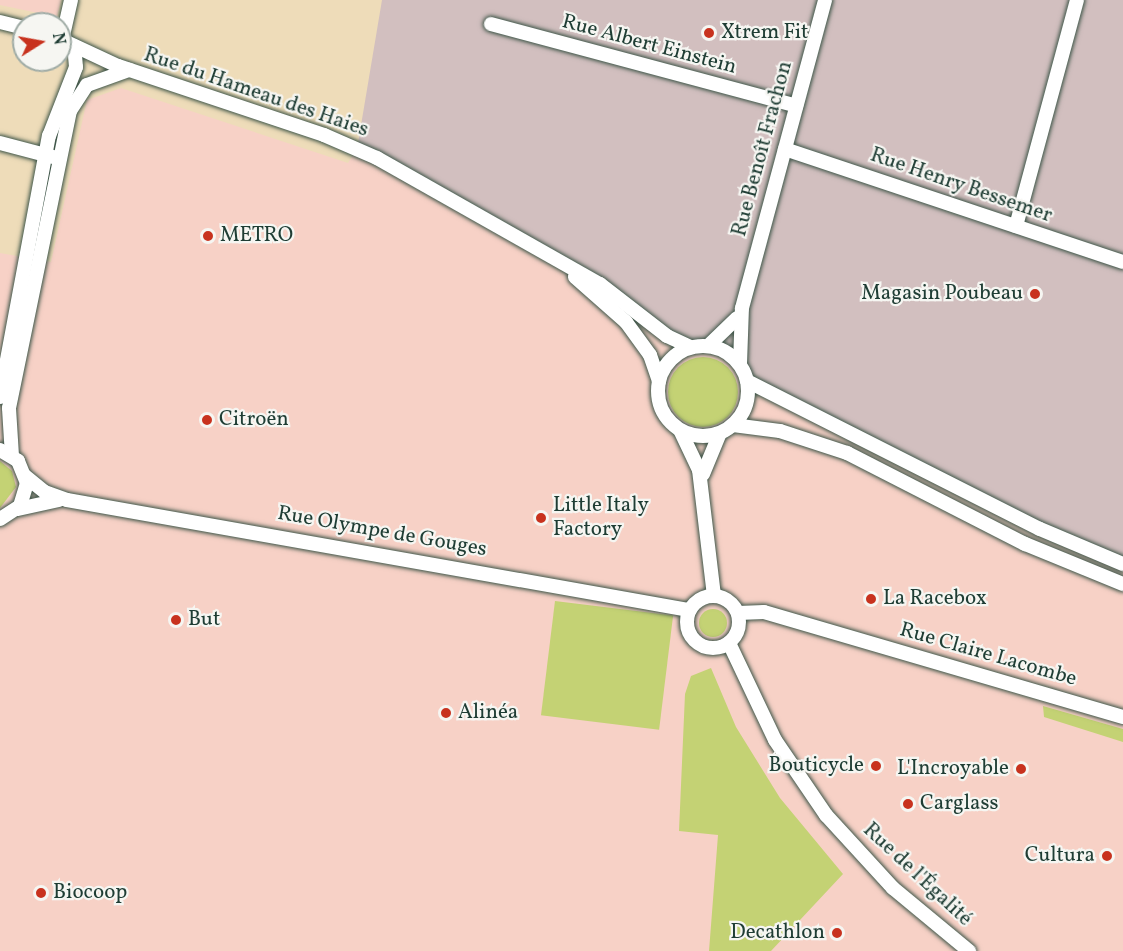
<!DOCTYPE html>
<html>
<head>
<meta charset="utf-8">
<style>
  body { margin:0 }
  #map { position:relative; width:1123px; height:951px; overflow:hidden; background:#eedcb9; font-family:Vollkorn,serif }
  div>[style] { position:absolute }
  .built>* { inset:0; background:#f7d1c6 }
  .industrial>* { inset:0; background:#d2bfbf }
  .green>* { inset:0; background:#c4d274; transform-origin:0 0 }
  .round { border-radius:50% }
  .roads { filter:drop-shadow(0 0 2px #3e5548) drop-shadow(0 0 2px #3e5548) }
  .minor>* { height:14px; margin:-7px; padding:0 7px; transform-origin:7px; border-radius:7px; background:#fff }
  .minor>.ring { margin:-7px; padding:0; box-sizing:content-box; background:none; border:14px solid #fff; border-radius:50% }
  .dots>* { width:16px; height:16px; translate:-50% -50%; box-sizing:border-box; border:3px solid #f6f6f2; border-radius:50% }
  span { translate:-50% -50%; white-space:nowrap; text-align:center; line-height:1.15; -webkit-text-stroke:4.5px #f6f6f2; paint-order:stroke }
  .poi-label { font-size:21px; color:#1f3d34 }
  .left { translate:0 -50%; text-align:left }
  .right { translate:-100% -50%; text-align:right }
  .street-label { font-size:21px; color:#1f3d34 }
  .north { position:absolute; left:12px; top:12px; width:60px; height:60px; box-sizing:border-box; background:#f6f6f2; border:2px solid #a0aca6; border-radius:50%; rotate:79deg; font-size:16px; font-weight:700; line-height:24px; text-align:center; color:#1f3d34 }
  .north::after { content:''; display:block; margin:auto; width:21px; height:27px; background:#c8321e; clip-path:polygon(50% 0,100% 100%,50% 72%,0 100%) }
</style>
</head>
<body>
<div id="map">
  <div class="built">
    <div style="clip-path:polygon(0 0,61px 0,57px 17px,0 5px)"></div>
    <div style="clip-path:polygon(121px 88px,348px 163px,357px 149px,695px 346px,728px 353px,747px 378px,1123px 564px,1123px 951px,0 951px,0 253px,51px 262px,87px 100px)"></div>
  </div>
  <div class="industrial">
    <div style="clip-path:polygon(382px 0,1123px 0,1123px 564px,747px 378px,728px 353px,691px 347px,628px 304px,357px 149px)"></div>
  </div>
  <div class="green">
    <div class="round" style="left:668px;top:357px;width:70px;height:70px"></div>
    <div style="clip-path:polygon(0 461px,12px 471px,16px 487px,0 508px)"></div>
    <div style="left:555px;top:601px;width:119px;height:115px;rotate:7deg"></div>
    <div class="round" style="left:699px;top:609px;width:28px;height:28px"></div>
    <div style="clip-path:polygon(711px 668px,736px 727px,780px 798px,843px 874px,771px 951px,709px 951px,718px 835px,679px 831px,685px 694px,691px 676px)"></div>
    <div style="clip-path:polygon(1043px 706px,1123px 729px,1123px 742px,1044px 717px)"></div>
  </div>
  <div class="roads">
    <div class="minor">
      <div style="left:0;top:22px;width:25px;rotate:14deg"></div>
      <div style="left:491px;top:24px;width:316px;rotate:15deg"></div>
      <div style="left:60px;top:39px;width:64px;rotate:25deg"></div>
      <div style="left:118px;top:66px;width:217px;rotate:18.5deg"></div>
      <div style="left:324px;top:135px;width:58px;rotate:23.5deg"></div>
      <div style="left:377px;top:158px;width:256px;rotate:29.5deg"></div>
      <div style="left:600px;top:284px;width:85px;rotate:37.8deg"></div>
      <div style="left:667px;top:336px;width:26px;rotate:25deg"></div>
      <div style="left:62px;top:40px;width:41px;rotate:-77.3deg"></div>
      <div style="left:0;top:143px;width:55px;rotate:14.8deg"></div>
      <div style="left:785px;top:149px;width:356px;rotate:18.5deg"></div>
      <div style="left:1016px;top:226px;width:234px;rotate:-74.9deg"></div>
      <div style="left:575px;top:277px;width:68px;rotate:41.4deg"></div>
      <div style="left:626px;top:322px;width:41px;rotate:54deg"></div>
      <div style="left:650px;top:355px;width:28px;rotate:71deg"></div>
      <div class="ring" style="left:658px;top:346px;width:76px;height:76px"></div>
      <div style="left:708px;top:346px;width:40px;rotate:-44deg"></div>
      <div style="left:740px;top:364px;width:56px;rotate:-88deg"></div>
      <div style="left:742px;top:308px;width:319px;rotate:-74.9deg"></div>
      <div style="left:747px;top:381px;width:328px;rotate:26.8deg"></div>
      <div style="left:1040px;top:529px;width:90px;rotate:22.9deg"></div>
      <div style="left:0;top:397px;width:266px;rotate:-79.4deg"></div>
      <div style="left:49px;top:136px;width:74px;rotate:-68.6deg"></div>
      <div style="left:76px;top:67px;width:21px;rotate:-95deg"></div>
      <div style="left:733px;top:425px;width:47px;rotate:7.3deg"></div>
      <div style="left:780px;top:431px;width:71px;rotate:18.2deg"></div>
      <div style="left:847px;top:453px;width:200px;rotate:27.1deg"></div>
      <div style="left:1025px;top:544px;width:106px;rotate:22.2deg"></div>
      <div style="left:680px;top:430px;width:44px;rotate:64.6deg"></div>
      <div style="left:699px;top:470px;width:127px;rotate:83.2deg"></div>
      <div style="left:0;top:450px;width:21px;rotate:31deg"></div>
      <div style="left:18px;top:461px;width:24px;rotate:68deg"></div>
      <div style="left:27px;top:483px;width:24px;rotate:107deg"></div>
      <div style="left:20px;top:506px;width:24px;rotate:147deg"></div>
      <div style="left:12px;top:456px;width:48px;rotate:-93.6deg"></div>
      <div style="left:9px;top:408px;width:303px;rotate:-78.4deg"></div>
      <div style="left:70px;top:111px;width:31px;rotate:-57deg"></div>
      <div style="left:87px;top:85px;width:45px;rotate:-19.7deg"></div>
      <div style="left:703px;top:474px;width:44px;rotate:-67.5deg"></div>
      <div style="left:25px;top:476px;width:26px;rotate:39deg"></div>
      <div style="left:45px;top:492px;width:23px;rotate:20deg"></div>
      <div style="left:67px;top:500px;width:632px;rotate:10.03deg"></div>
      <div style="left:18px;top:509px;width:42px;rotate:-12.4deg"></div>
      <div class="ring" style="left:687px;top:596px;width:38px;height:38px"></div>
      <div style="left:738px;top:613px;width:26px;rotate:-2deg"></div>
      <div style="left:764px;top:612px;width:374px;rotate:16.3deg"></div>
      <div style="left:729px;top:643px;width:107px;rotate:64.6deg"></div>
      <div style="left:775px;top:740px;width:91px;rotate:55.8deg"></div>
      <div style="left:826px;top:815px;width:99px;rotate:47.5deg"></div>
      <div style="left:893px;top:888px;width:99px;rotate:39.7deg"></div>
    </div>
  </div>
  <div class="dots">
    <div style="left:709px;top:33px;background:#c8321e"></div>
    <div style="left:208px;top:236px;background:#c8321e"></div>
    <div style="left:1035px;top:294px;background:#c8321e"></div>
    <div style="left:207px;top:420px;background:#c8321e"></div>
    <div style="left:541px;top:518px;background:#c8321e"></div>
    <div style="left:871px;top:599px;background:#c8321e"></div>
    <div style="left:176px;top:620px;background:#c8321e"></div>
    <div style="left:446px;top:713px;background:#c8321e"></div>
    <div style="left:876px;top:766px;background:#c8321e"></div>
    <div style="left:1021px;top:769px;background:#c8321e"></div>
    <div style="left:908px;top:804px;background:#c8321e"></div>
    <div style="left:1107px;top:856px;background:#c8321e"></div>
    <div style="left:41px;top:893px;background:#c8321e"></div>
    <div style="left:837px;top:933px;background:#c8321e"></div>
  </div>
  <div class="poi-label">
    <span class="left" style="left:721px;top:33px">Xtrem Fit</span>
    <span class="left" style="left:220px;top:236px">METRO</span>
    <span class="right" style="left:1023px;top:294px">Magasin Poubeau</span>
    <span class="left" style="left:219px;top:420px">Citroën</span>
    <span class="left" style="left:553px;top:518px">Little Italy<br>Factory</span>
    <span class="left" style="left:883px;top:599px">La Racebox</span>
    <span class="left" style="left:188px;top:620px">But</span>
    <span class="left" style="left:458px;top:713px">Alinéa</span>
    <span class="right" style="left:864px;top:766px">Bouticycle</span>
    <span class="right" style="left:1009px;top:769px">L'Incroyable</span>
    <span class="left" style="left:920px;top:804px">Carglass</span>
    <span class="right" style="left:1095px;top:856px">Cultura</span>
    <span class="left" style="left:53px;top:893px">Biocoop</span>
    <span class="right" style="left:825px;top:933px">Decathlon</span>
  </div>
  <div class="street-label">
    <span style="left:649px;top:45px;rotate:15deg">Rue Albert Einstein</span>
    <span style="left:256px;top:93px;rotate:19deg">Rue du Hameau des Haies</span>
    <span style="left:763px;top:149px;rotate:-75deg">Rue Benoît Frachon</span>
    <span style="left:961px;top:186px;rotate:19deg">Rue Henry Bessemer</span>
    <span style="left:382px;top:532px;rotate:10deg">Rue Olympe de Gouges</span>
    <span style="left:988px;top:655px;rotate:16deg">Rue Claire Lacombe</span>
    <span style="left:917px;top:875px;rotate:43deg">Rue de l'Égalité</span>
  </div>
  <div class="north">N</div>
</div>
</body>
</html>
